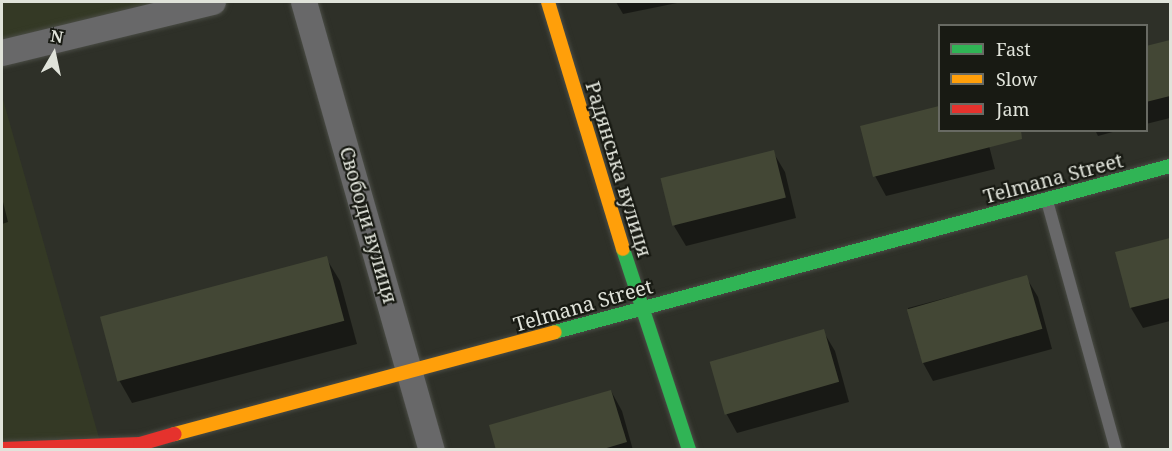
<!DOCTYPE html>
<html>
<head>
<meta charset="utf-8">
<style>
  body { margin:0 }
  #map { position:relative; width:1172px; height:451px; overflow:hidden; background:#2e3028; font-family:"Noto Serif",serif }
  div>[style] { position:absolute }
  .built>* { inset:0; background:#343925 }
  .shadow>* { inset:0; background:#0007 }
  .building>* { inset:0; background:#434735; transform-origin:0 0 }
  .roads { filter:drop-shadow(0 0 2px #4a4c45) drop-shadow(0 0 2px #4a4c45) }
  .lane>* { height:12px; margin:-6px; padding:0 6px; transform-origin:6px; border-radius:6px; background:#686869 }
  .street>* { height:26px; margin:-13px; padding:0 13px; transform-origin:13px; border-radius:13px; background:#686869 }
  .fast>* { height:14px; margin:-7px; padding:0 7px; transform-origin:7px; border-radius:7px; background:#30b455 }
  .slow>* { height:14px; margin:-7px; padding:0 7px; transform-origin:7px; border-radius:7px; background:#ff9f0a }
  .jam>* { height:14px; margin:-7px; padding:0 7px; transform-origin:7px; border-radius:7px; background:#e5322d }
  span { translate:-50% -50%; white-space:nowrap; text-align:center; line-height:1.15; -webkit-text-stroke:4.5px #181a13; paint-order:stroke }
  .street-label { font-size:20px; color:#e0e3da }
  .frame { position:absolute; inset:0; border:3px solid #e0e3da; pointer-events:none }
  .legend { position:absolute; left:938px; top:24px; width:210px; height:108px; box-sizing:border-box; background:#181a13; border:2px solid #686a63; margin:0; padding:8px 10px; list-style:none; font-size:18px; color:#e0e3da }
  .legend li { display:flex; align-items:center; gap:12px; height:30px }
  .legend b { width:30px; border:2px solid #686a63 }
  .north { position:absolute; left:24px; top:24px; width:60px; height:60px; -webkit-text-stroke:4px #181a13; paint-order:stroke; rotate:9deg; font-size:16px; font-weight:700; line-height:24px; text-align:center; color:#e0e3da }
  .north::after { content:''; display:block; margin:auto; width:21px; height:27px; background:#e0e3da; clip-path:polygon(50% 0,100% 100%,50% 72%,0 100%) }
</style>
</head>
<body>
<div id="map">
  <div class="built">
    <div style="clip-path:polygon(2px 2px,213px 2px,2px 53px)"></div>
    <div style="clip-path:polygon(2px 96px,101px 445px,2px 449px)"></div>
  </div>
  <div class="shadow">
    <div style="clip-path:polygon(616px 2px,682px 2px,623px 14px)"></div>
    <div style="clip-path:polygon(1170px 42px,1170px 118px,1146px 124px,1146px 48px)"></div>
    <div style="clip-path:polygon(940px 107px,940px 130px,985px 130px,995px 169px,886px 196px,875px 176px,862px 127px)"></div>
    <div style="clip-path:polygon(1095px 130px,1120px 130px,1098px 136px)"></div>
    <div style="clip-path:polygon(773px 152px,785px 172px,796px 218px,686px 246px,674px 226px)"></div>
    <div style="clip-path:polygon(2px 198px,8px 222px,2px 224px)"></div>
    <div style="clip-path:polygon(1170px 240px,1170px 321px,1143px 328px,1131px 308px,1117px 253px)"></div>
    <div style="clip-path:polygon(326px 258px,340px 281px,357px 344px,132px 403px,119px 380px)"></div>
    <div style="clip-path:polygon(1026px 277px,1038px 297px,1052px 349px,933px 381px,922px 361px,908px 308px)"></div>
    <div style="clip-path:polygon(823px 331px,835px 351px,849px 402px,737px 433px,726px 413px)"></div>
    <div style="clip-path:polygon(611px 391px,622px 411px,633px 450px,497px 450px)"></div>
  </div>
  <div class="building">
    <div style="clip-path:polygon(1170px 40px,1170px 96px,1146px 102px,1146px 46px)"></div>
    <div style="clip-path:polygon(939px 106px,939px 130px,1021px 130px,1022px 139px,873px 177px,860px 126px)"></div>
    <div style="left:774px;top:150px;width:49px;height:117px;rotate:76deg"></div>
    <div style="clip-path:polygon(1170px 238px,1170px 298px,1130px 308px,1115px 252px)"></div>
    <div style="left:327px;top:256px;width:67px;height:235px;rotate:75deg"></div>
    <div style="left:1027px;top:275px;width:56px;height:125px;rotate:74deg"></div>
    <div style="left:824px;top:329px;width:55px;height:119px;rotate:74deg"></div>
    <div style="clip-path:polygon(611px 390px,627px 442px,600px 450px,496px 450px,489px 425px)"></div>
  </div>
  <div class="roads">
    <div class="lane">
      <div style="left:1047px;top:201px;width:258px;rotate:74.5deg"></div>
    </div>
    <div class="street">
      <div style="left:304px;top:2px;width:466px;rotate:74.1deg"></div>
      <div style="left:2px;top:53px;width:217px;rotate:-13.6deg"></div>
    </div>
    <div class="fast">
      <div style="left:623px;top:249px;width:212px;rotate:71.8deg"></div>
      <div style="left:555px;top:332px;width:637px;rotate:-15.11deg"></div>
    </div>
    <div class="slow">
      <div style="left:548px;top:2px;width:258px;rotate:73.1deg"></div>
      <div style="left:175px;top:434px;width:393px;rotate:-15deg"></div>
    </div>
    <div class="jam">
      <div style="left:2px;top:449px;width:138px;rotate:-2.1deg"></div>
      <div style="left:140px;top:444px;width:36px;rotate:-16deg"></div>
    </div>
  </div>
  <div class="street-label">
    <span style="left:619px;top:169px;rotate:73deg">Радянська вулиця</span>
    <span style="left:1053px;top:178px;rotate:-15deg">Telmana Street</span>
    <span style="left:369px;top:225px;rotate:74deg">Свободи вулиця</span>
    <span style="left:583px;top:305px;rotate:-16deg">Telmana Street</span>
  </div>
  <div class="frame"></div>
  <ul class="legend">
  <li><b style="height:8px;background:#30b455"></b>Fast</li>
  <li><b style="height:8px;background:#ff9f0a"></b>Slow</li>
  <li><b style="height:8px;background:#e5322d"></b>Jam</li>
  </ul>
  <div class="north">N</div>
</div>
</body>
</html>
